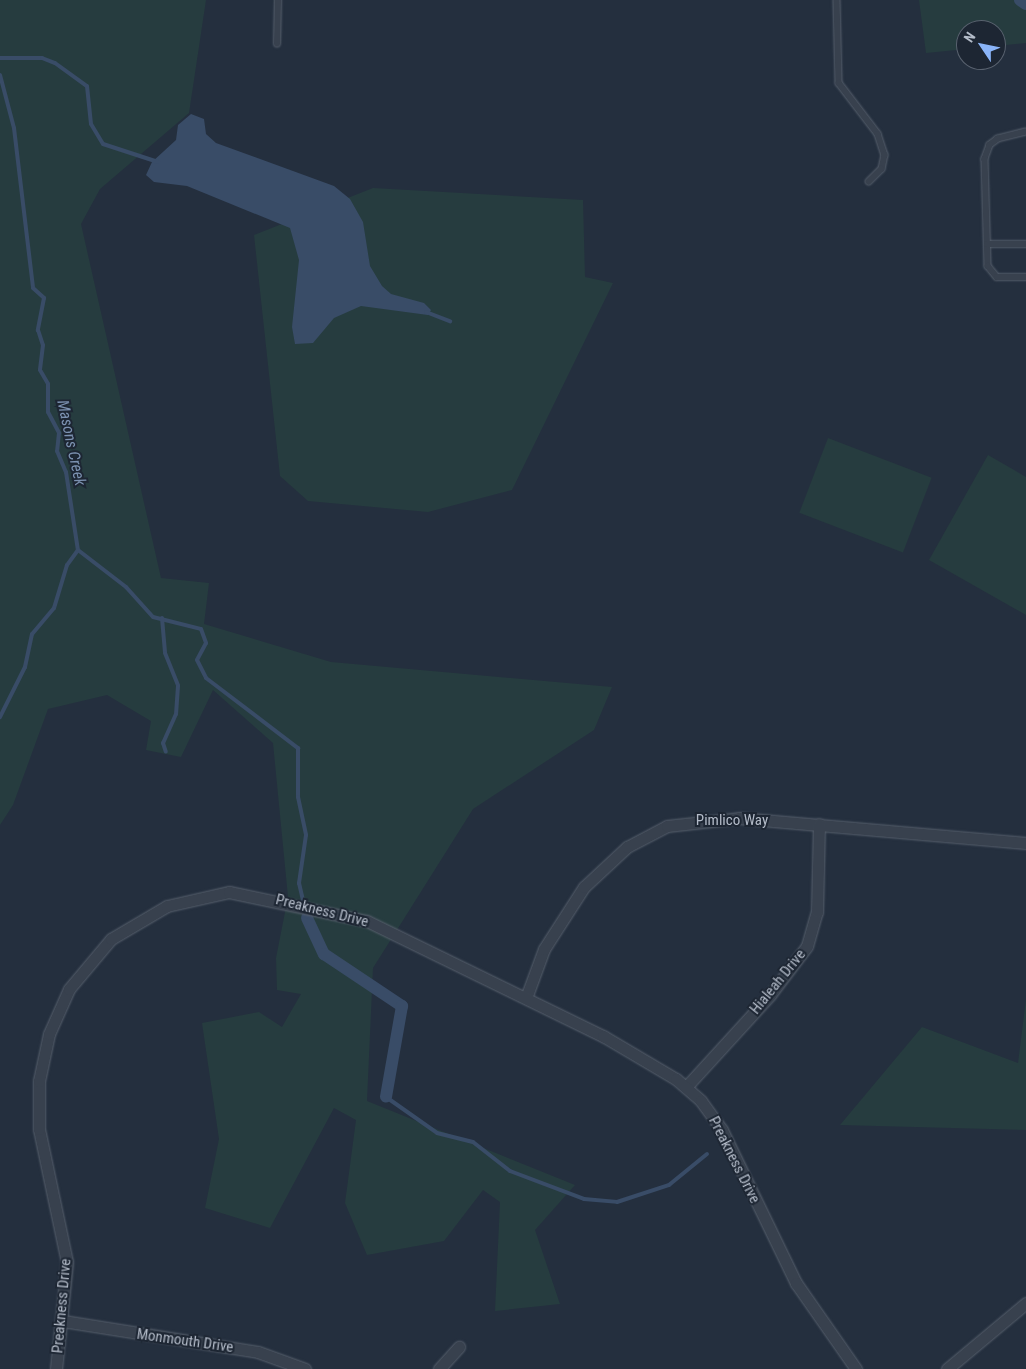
<!DOCTYPE html>
<html>
<head>
<meta charset="utf-8">
<style>
  body { margin:0 }
  #map { position:relative; width:1026px; height:1369px; overflow:hidden; background:#242f3e; font-family:"Roboto Condensed",sans-serif }
  div>[style] { position:absolute }
  .green>* { inset:0; background:#263c3f; transform-origin:0 0 }
  .water>* { inset:0; background:#394c67 }
  .stream>* { height:4px; margin:-2px; padding:0 2px; transform-origin:2px; border-radius:2px; background:#394c67 }
  .canal>* { height:12px; margin:-6px; padding:0 6px; transform-origin:6px; border-radius:6px; background:#394c67 }
  .roads { filter:drop-shadow(0 0 1px #565f6c) drop-shadow(0 0 1px #565f6c) }
  .service>* { height:5.5px; margin:-2.75px; padding:0 2.75px; transform-origin:2.75px; border-radius:2.75px; background:#38414e }
  .minor>* { height:11px; margin:-5.5px; padding:0 5.5px; transform-origin:5.5px; border-radius:5.5px; background:#38414e }
  span { translate:-50% -50%; white-space:nowrap; text-align:center; line-height:1.15; -webkit-text-stroke:4px #1d2633; paint-order:stroke }
  .street-label { font-size:15px; color:#b4bcc9 }
  .water-label { font-size:16px; color:#7c92b1; font-style:italic }
  .north { position:absolute; left:956px; top:20px; width:50px; height:50px; box-sizing:border-box; background:#1d2633; border:1px solid #59626f; border-radius:50%; rotate:304deg; font-size:14px; font-weight:700; line-height:20px; text-align:center; color:#b4bcc9 }
  .north::after { content:''; display:block; margin:auto; width:18px; height:22px; background:#8ab4f8; clip-path:polygon(50% 0,100% 100%,50% 72%,0 100%) }
</style>
</head>
<body>
<div id="map">
  <div class="green">
    <div style="clip-path:polygon(0 0,206px 0,189px 113px,100px 189px,81px 224px,161px 578px,209px 583px,204px 624px,331px 662px,612px 687px,594px 730px,473px 809px,373px 968px,367px 1101px,575px 1185px,535px 1230px,560px 1304px,495px 1311px,500px 1202px,483px 1190px,444px 1241px,367px 1255px,345px 1203px,356px 1120px,334px 1108px,270px 1228px,205px 1208px,219px 1139px,202px 1023px,259px 1012px,282px 1027px,301px 994px,277px 990px,276px 958px,288px 897px,273px 743px,213px 690px,181px 757px,146px 750px,151px 721px,107px 695px,48px 709px,13px 805px,0 825px)"></div>
    <div style="clip-path:polygon(919px 0,1026px 0,1026px 43px,996px 46px,996px 30px,966px 30px,966px 49px,926px 53px)"></div>
    <div style="clip-path:polygon(373px 188px,583px 200px,585px 277px,613px 283px,512px 490px,428px 512px,308px 501px,280px 476px,254px 235px)"></div>
    <div style="left:828px;top:438px;width:111px;height:80px;rotate:21deg"></div>
    <div style="clip-path:polygon(988px 455px,1026px 477px,1026px 615px,929px 560px)"></div>
    <div style="clip-path:polygon(1026px 999px,1026px 1130px,840px 1125px,922px 1027px,1018px 1063px)"></div>
  </div>
  <div class="water">
    <div style="clip-path:polygon(191px 114px,204px 119px,206px 134px,216px 143px,334px 186px,350px 199px,363px 222px,370px 266px,382px 286px,391px 294px,424px 303px,431px 310px,428px 315px,361px 306px,334px 318px,313px 343px,295px 344px,292px 327px,299px 260px,290px 228px,187px 186px,154px 182px,146px 175px,152px 162px,176px 140px,178px 125px)"></div>
  </div>
  <div class="stream">
    <div style="left:0;top:58px;width:42px"></div>
    <div style="left:42px;top:58px;width:14px;rotate:21deg"></div>
    <div style="left:55px;top:63px;width:39px;rotate:36deg"></div>
    <div style="left:87px;top:86px;width:38px;rotate:84deg"></div>
    <div style="left:91px;top:124px;width:23px;rotate:59deg"></div>
    <div style="left:103px;top:144px;width:58px;rotate:18.1deg"></div>
    <div style="left:0;top:75px;width:55px;rotate:75.2deg"></div>
    <div style="left:14px;top:128px;width:161px;rotate:83.2deg"></div>
    <div style="left:33px;top:288px;width:15px;rotate:42deg"></div>
    <div style="left:44px;top:298px;width:33px;rotate:101deg"></div>
    <div style="left:38px;top:330px;width:16px;rotate:72deg"></div>
    <div style="left:43px;top:345px;width:25px;rotate:97deg"></div>
    <div style="left:40px;top:370px;width:16px;rotate:60deg"></div>
    <div style="left:48px;top:384px;width:28px;rotate:90deg"></div>
    <div style="left:48px;top:412px;width:24px;rotate:62deg"></div>
    <div style="left:59px;top:433px;width:18px;rotate:96deg"></div>
    <div style="left:57px;top:451px;width:23px;rotate:67deg"></div>
    <div style="left:66px;top:472px;width:79px;rotate:81.3deg"></div>
    <div style="left:78px;top:550px;width:19px;rotate:126deg"></div>
    <div style="left:67px;top:565px;width:45px;rotate:106.8deg"></div>
    <div style="left:54px;top:608px;width:34px;rotate:130deg"></div>
    <div style="left:32px;top:634px;width:34px;rotate:102deg"></div>
    <div style="left:25px;top:667px;width:56px;rotate:116.6deg"></div>
    <div style="left:426px;top:312px;width:26px;rotate:21deg"></div>
    <div style="left:78px;top:550px;width:61px;rotate:37.6deg"></div>
    <div style="left:126px;top:587px;width:40px;rotate:48deg"></div>
    <div style="left:153px;top:617px;width:49px;rotate:14deg"></div>
    <div style="left:201px;top:629px;width:15px;rotate:70deg"></div>
    <div style="left:206px;top:643px;width:19px;rotate:118deg"></div>
    <div style="left:197px;top:660px;width:20px;rotate:63deg"></div>
    <div style="left:206px;top:678px;width:116px;rotate:37.3deg"></div>
    <div style="left:298px;top:748px;width:49px;rotate:90deg"></div>
    <div style="left:298px;top:797px;width:39px;rotate:78deg"></div>
    <div style="left:306px;top:835px;width:49px;rotate:98.3deg"></div>
    <div style="left:299px;top:883px;width:36px;rotate:77deg"></div>
    <div style="left:162px;top:618px;width:35px;rotate:85deg"></div>
    <div style="left:165px;top:653px;width:35px;rotate:68deg"></div>
    <div style="left:178px;top:686px;width:28px;rotate:94deg"></div>
    <div style="left:176px;top:714px;width:32px;rotate:114deg"></div>
    <div style="left:163px;top:743px;width:9px;rotate:72deg"></div>
    <div style="left:386px;top:1097px;width:62px;rotate:35.2deg"></div>
    <div style="left:437px;top:1133px;width:37px;rotate:14deg"></div>
    <div style="left:473px;top:1142px;width:47px;rotate:38.1deg"></div>
    <div style="left:510px;top:1171px;width:79px;rotate:20.7deg"></div>
    <div style="left:584px;top:1199px;width:33px;rotate:5deg"></div>
    <div style="left:617px;top:1202px;width:55px;rotate:-18.1deg"></div>
    <div style="left:669px;top:1185px;width:49px;rotate:-39.2deg"></div>
  </div>
  <div class="canal">
    <div style="left:1020px;top:0;width:7px;rotate:34deg"></div>
    <div style="left:307px;top:918px;width:40px;rotate:65deg"></div>
    <div style="left:324px;top:954px;width:94px;rotate:33.7deg"></div>
    <div style="left:402px;top:1006px;width:92px;rotate:100deg"></div>
  </div>
  <div class="roads">
    <div class="service">
      <div style="left:837px;top:0;width:83px;rotate:88.6deg"></div>
      <div style="left:839px;top:83px;width:64px;rotate:52.6deg"></div>
      <div style="left:878px;top:134px;width:22px;rotate:72deg"></div>
      <div style="left:885px;top:155px;width:14px;rotate:102deg"></div>
      <div style="left:882px;top:169px;width:18px;rotate:135deg"></div>
      <div style="left:277px;top:44px;width:44px;rotate:-88.7deg"></div>
      <div style="left:1026px;top:132px;width:29px;rotate:166deg"></div>
      <div style="left:998px;top:139px;width:10px;rotate:143deg"></div>
      <div style="left:990px;top:145px;width:15px;rotate:110deg"></div>
      <div style="left:985px;top:159px;width:107px;rotate:88.4deg"></div>
      <div style="left:988px;top:266px;width:14px;rotate:51deg"></div>
      <div style="left:997px;top:277px;width:29px"></div>
      <div style="left:987px;top:244px;width:39px"></div>
    </div>
    <div class="minor">
      <div style="left:526px;top:998px;width:52px;rotate:-69.8deg"></div>
      <div style="left:544px;top:949px;width:74px;rotate:-57.2deg"></div>
      <div style="left:584px;top:887px;width:59px;rotate:-42.9deg"></div>
      <div style="left:627px;top:847px;width:45px;rotate:-27.7deg"></div>
      <div style="left:667px;top:826px;width:72px;rotate:-6.3deg"></div>
      <div style="left:739px;top:818px;width:288px;rotate:5deg"></div>
      <div style="left:686px;top:1087px;width:125px;rotate:-47.6deg"></div>
      <div style="left:770px;top:995px;width:61px;rotate:-52.9deg"></div>
      <div style="left:807px;top:946px;width:35px;rotate:-74deg"></div>
      <div style="left:817px;top:912px;width:88px;rotate:-88.7deg"></div>
      <div style="left:63px;top:1321px;width:197px;rotate:9deg"></div>
      <div style="left:258px;top:1352px;width:50px;rotate:19.9deg"></div>
      <div style="left:56px;top:1369px;width:108px;rotate:-84.1deg"></div>
      <div style="left:67px;top:1262px;width:136px;rotate:-101.9deg"></div>
      <div style="left:39px;top:1129px;width:48px;rotate:-90deg"></div>
      <div style="left:39px;top:1081px;width:48px;rotate:-78deg"></div>
      <div style="left:49px;top:1034px;width:49px;rotate:-66deg"></div>
      <div style="left:69px;top:989px;width:65px;rotate:-50deg"></div>
      <div style="left:111px;top:939px;width:65px;rotate:-30.5deg"></div>
      <div style="left:167px;top:906px;width:64px;rotate:-12.7deg"></div>
      <div style="left:229px;top:892px;width:141px;rotate:11.9deg"></div>
      <div style="left:367px;top:921px;width:263px;rotate:26deg"></div>
      <div style="left:603px;top:1036px;width:85px;rotate:30.5deg"></div>
      <div style="left:676px;top:1079px;width:33px;rotate:41deg"></div>
      <div style="left:701px;top:1101px;width:36px;rotate:54deg"></div>
      <div style="left:722px;top:1130px;width:170px;rotate:64.2deg"></div>
      <div style="left:796px;top:1283px;width:105px;rotate:55.1deg"></div>
      <div style="left:439px;top:1369px;width:30px;rotate:-48deg"></div>
      <div style="left:947px;top:1369px;width:103px;rotate:-39.9deg"></div>
    </div>
  </div>
  <div class="street-label">
    <span style="left:732px;top:821px">Pimlico Way</span>
    <span style="left:322px;top:911px;rotate:14deg">Preakness Drive</span>
    <span style="left:778px;top:982px;rotate:-51deg">Hialeah Drive</span>
    <span style="left:734px;top:1160px;rotate:63deg">Preakness Drive</span>
    <span style="left:62px;top:1306px;rotate:-85deg">Preakness Drive</span>
    <span style="left:185px;top:1341px;rotate:8deg">Monmouth Drive</span>
  </div>
  <div class="water-label">
    <span style="left:71px;top:443px;rotate:78deg">Masons Creek</span>
  </div>
  <div class="north">N</div>
</div>
</body>
</html>
